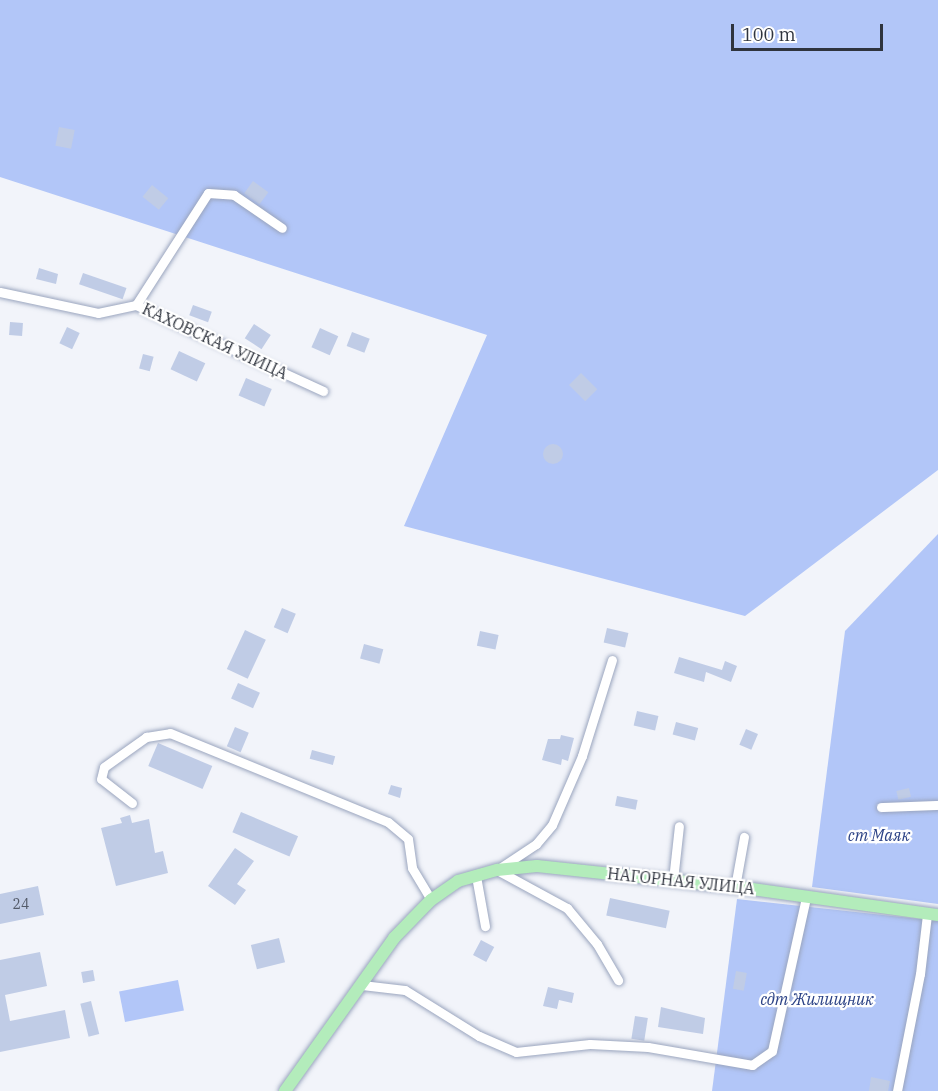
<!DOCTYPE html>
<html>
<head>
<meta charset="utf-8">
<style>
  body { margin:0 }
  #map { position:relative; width:938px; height:1091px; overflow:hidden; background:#f2f4fa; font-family:"IBM Plex Serif",serif }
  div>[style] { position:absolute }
  .green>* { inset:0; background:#b2c6f8; transform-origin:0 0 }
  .building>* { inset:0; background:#c0cce6; transform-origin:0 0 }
  .round { border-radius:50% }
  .roads { filter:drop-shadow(0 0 2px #9aa5be) drop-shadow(0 0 2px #9aa5be) }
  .minor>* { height:9px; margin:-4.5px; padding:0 4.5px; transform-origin:4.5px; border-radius:4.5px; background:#fff }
  .major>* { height:12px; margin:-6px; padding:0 6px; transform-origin:6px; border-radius:6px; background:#b3ecbb }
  span { translate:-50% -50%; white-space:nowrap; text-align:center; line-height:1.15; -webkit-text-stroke:4.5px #fff; paint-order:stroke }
  .number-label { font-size:14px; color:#535a68 }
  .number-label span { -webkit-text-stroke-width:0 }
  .street-label { font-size:16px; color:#2f343e }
  .park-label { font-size:16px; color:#2b4286; font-style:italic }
  .scale { position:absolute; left:731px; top:24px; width:152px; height:27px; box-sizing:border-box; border:3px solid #2f343e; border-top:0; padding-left:8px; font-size:18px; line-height:21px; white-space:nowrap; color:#2f343e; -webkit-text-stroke:4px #fff; paint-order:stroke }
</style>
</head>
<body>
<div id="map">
  <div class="green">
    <div style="clip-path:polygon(0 0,938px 0,938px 470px,745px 616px,404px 526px,487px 335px,0 177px)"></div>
    <div style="clip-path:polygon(938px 534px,938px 904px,812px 887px,845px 631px)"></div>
    <div style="clip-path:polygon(737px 899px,938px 921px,938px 1091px,712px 1091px)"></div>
    <div style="left:178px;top:980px;width:31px;height:60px;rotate:79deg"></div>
  </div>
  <div class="building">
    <div style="left:59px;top:127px;width:16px;height:19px;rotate:11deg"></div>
    <div style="left:253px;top:181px;width:19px;height:15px;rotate:36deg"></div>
    <div style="left:152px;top:185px;width:21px;height:15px;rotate:39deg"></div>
    <div style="clip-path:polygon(39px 268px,58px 274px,56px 284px,36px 279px)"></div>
    <div style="left:83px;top:273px;width:46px;height:12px;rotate:19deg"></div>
    <div style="left:193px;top:305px;width:20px;height:11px;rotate:20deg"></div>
    <div style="left:10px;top:322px;width:13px;height:13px;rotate:4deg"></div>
    <div style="left:254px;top:324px;width:20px;height:17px;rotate:33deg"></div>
    <div style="left:67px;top:327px;width:14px;height:18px;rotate:25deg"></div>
    <div style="left:320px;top:328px;width:20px;height:21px;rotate:24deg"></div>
    <div style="left:352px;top:332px;width:19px;height:15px;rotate:21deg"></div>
    <div style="left:179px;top:351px;width:29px;height:20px;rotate:25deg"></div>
    <div style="left:143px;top:354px;width:11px;height:15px;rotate:15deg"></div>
    <div style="left:581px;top:373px;width:23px;height:17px;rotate:45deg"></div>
    <div style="left:246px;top:378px;width:28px;height:19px;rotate:23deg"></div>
    <div class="round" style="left:543px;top:444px;width:20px;height:20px"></div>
    <div style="left:282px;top:608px;width:15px;height:21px;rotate:23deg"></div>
    <div style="left:607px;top:628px;width:22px;height:15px;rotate:13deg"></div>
    <div style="left:245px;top:630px;width:23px;height:43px;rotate:25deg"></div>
    <div style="left:480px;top:631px;width:19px;height:15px;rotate:12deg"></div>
    <div style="left:364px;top:644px;width:20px;height:15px;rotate:15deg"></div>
    <div style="clip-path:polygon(679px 657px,722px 670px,725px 661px,737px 666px,731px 682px,706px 672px,704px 682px,674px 673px)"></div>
    <div style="left:238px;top:683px;width:24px;height:17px;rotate:24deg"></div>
    <div style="left:637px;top:711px;width:22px;height:15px;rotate:13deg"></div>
    <div style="left:676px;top:722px;width:23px;height:13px;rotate:15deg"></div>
    <div style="left:235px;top:727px;width:15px;height:21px;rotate:23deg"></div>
    <div style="left:746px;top:729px;width:13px;height:17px;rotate:23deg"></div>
    <div style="clip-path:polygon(561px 735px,574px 738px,568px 761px,562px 759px,561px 765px,542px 760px,548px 739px,560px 739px)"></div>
    <div style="left:158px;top:743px;width:59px;height:25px;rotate:23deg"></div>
    <div style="left:312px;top:750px;width:24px;height:9px;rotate:15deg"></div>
    <div style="clip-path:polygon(391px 785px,402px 788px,400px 798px,388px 794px)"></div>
    <div style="left:909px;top:788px;width:9px;height:13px;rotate:77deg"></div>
    <div style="left:617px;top:796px;width:21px;height:10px;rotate:11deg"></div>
    <div style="left:241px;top:812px;width:62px;height:22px;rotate:23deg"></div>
    <div style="clip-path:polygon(130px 815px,132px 823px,149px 819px,155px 853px,163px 851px,168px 873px,116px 886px,101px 828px,122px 823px,120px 818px)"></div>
    <div style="clip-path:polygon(235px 848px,254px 861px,237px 884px,246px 890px,235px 905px,208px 886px)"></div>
    <div style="clip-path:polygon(38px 886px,44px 915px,0 924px,0 894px)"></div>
    <div style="left:610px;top:898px;width:61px;height:18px;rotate:12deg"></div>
    <div style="left:279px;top:938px;width:25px;height:29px;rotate:76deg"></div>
    <div style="left:481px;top:940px;width:15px;height:17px;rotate:28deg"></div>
    <div style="clip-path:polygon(40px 952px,47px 986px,5px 995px,10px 1021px,65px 1010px,70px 1038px,0 1052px,0 960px)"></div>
    <div style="left:93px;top:970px;width:11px;height:12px;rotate:80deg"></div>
    <div style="left:736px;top:971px;width:11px;height:18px;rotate:10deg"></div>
    <div style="clip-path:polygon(548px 987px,574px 993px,572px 1003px,559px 1000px,557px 1009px,543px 1006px)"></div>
    <div style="left:91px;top:1001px;width:34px;height:11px;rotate:76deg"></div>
    <div style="clip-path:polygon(661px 1007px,705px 1018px,703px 1034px,658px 1027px)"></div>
    <div style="left:635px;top:1016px;width:13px;height:23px;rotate:9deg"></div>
    <div style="clip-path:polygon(871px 1077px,890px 1081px,888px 1091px,869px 1091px)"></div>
  </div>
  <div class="roads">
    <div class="minor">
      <div style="left:0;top:292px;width:100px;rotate:12.1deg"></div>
      <div style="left:98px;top:313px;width:39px;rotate:-12deg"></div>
      <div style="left:136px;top:305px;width:206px;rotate:24.7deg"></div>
      <div style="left:136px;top:305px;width:133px;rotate:-57.3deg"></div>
      <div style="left:208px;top:193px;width:26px;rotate:4deg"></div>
      <div style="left:234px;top:195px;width:58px;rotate:34.5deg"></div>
      <div style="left:612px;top:660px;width:101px;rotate:107.4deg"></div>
      <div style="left:582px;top:756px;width:75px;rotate:113.5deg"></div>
      <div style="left:552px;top:825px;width:25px;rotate:130deg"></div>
      <div style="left:536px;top:844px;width:47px;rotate:146.3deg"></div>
      <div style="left:497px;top:870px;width:80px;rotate:28.5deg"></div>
      <div style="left:567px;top:908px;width:47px;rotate:50.2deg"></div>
      <div style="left:597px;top:944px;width:42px;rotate:59.7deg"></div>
      <div style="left:132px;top:803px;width:39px;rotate:-142deg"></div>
      <div style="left:101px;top:779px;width:12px;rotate:-76deg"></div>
      <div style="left:104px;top:767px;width:52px;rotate:-35.5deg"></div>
      <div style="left:146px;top:737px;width:24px;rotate:-9deg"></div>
      <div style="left:170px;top:733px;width:235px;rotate:22.2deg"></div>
      <div style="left:388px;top:822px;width:26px;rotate:40deg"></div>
      <div style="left:408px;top:839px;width:29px;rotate:82deg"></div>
      <div style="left:412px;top:868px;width:37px;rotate:59deg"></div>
      <div style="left:881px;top:807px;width:57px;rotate:-2deg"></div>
      <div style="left:476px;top:876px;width:51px;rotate:79.8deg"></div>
      <div style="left:673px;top:880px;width:54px;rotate:-83.7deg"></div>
      <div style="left:735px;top:887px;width:51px;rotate:-79.8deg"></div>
      <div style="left:362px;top:985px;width:43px;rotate:6.6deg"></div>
      <div style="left:405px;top:990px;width:87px;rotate:31.9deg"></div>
      <div style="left:479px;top:1036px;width:40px;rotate:23.4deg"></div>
      <div style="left:516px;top:1052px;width:74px;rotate:-6.2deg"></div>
      <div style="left:590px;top:1044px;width:58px;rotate:3deg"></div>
      <div style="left:648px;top:1047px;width:106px;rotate:9.8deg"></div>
      <div style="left:752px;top:1065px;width:24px;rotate:-35deg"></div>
      <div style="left:772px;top:1051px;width:157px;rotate:-77.5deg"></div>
      <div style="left:897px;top:1091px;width:119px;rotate:-78.9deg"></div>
      <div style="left:920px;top:974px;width:60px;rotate:-83.3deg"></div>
    </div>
    <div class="major">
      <div style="left:285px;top:1091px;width:188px;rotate:-54.5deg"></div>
      <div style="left:394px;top:938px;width:53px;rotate:-45.8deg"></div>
      <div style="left:431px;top:900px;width:33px;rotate:-35deg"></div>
      <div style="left:458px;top:881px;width:41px;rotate:-15.8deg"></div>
      <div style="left:497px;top:870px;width:40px;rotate:-5.7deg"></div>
      <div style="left:537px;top:866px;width:216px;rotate:6.1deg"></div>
      <div style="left:752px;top:889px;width:188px;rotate:8deg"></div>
    </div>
  </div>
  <div class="number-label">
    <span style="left:21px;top:904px">24</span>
  </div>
  <div class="street-label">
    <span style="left:215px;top:341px;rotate:25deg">КАХОВСКАЯ УЛИЦА</span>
    <span style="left:681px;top:881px;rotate:6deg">НАГОРНАЯ УЛИЦА</span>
  </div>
  <div class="park-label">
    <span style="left:879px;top:835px">ст Маяк</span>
    <span style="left:817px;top:999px">сдт Жилищник</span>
  </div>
  <div class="scale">100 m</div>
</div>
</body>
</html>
